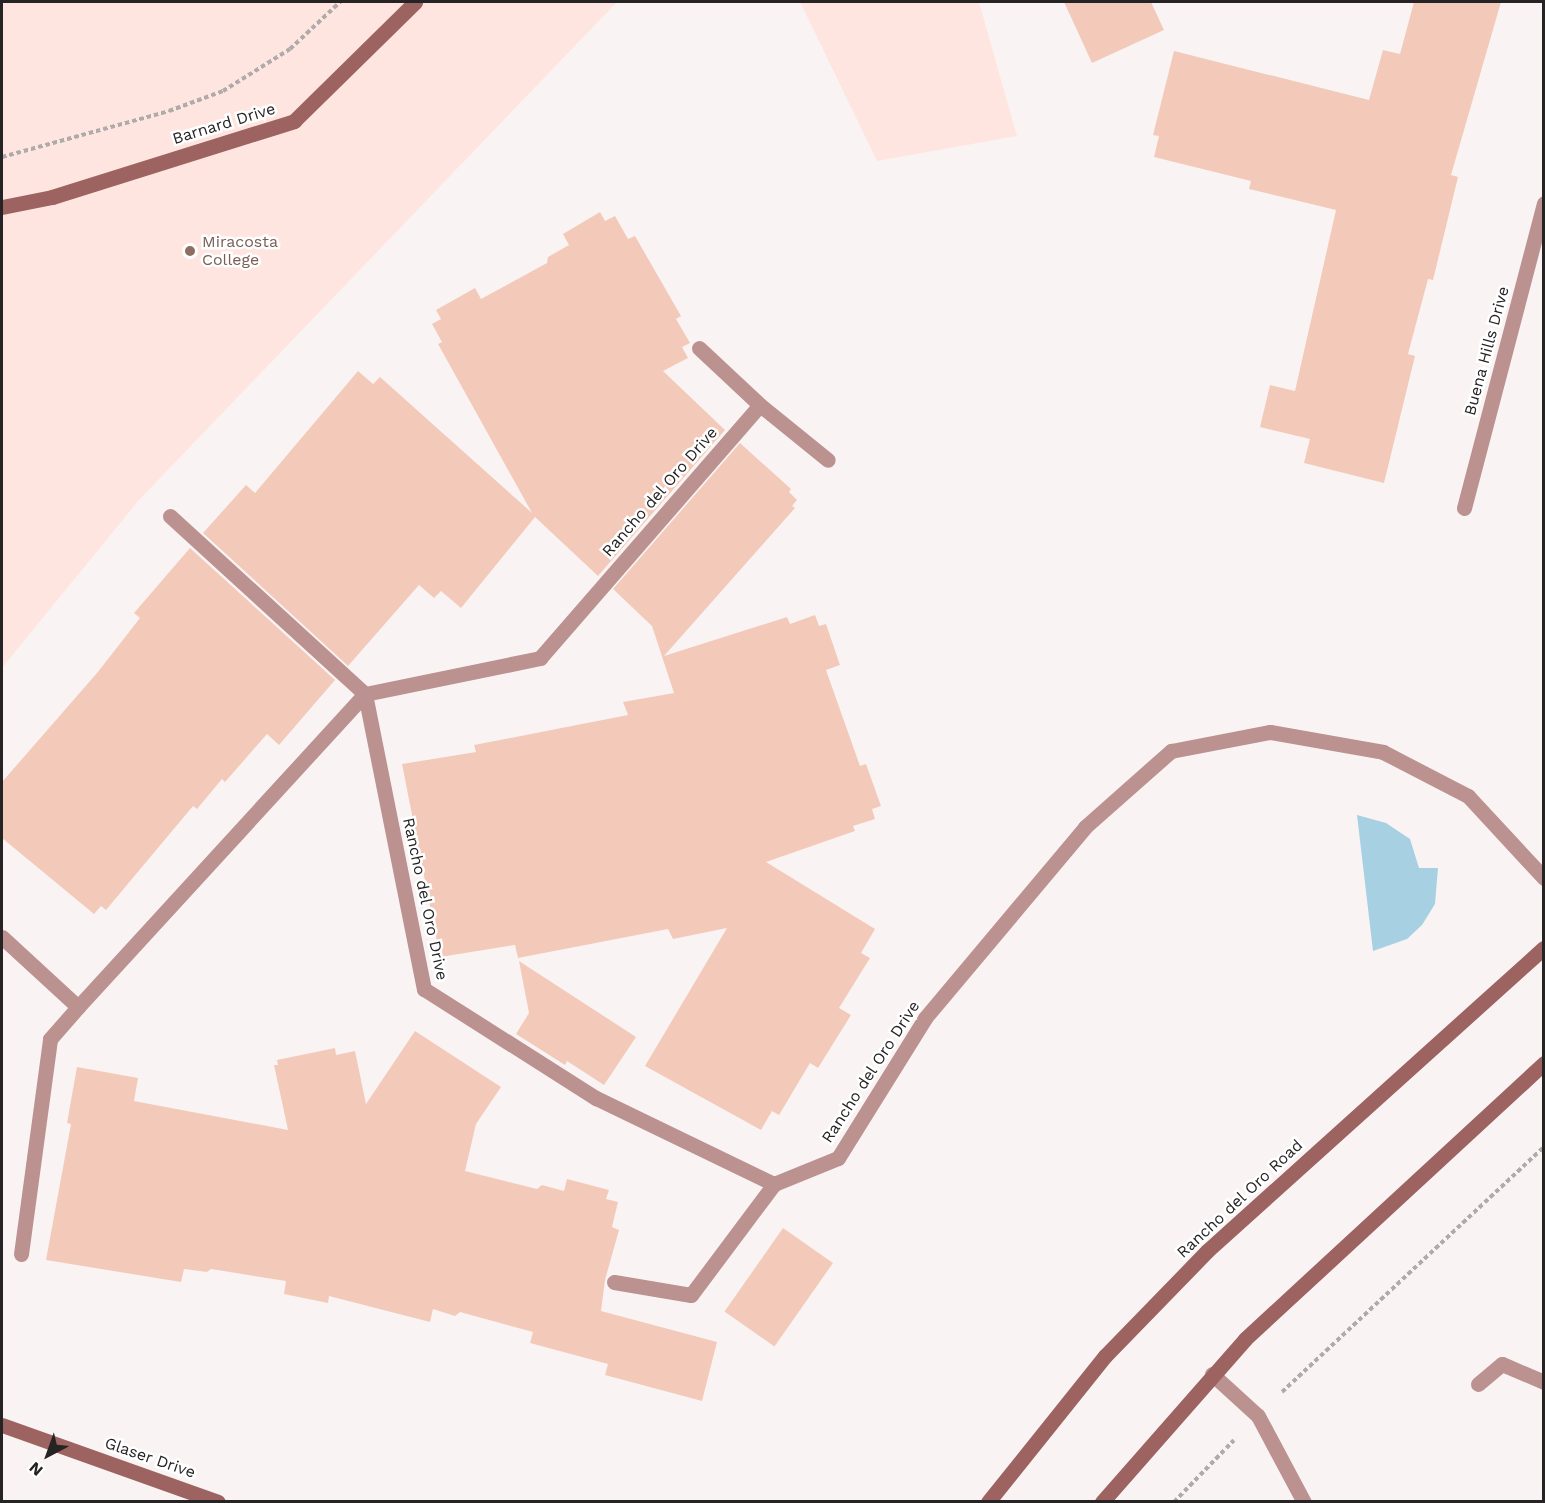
<!DOCTYPE html>
<html>
<head>
<meta charset="utf-8">
<style>
  body { margin:0 }
  #map { position:relative; width:1545px; height:1503px; overflow:hidden; background:#f9f4f3; font-family:"Work Sans",sans-serif }
  div>[style] { position:absolute }
  .education>* { inset:0; background:#ffe5df }
  .water>* { inset:0; background:#a7d0e3 }
  .building>* { inset:0; background:#f3caba; transform-origin:0 0 }
  .path>* { height:4px; margin-top:-2px; transform-origin:0; background:repeating-linear-gradient(90deg,#afabaa 0 4.5px,transparent 0 7.5px) }
  .street>* { height:15px; margin:-7.5px; padding:0 7.5px; transform-origin:7.5px; border-radius:7.5px; background:#bb9290 }
  .secondary>* { height:15px; margin:-7.5px; padding:0 7.5px; transform-origin:7.5px; border-radius:7.5px; background:#9c6360 }
  .dots>* { width:16px; height:16px; translate:-50% -50%; box-sizing:border-box; border:3px solid #fff; border-radius:50% }
  span { translate:-50% -50%; white-space:nowrap; text-align:center; line-height:1.15; -webkit-text-stroke:5px #fff; paint-order:stroke }
  .street-label { font-size:16px; color:#252323 }
  .education-label { font-size:16px; color:#785e54 }
  .left { translate:0 -50%; text-align:left }
  .frame { position:absolute; inset:0; border:3px solid #252323; pointer-events:none }
  .north { position:absolute; left:18px; top:1425px; width:60px; height:60px; -webkit-text-stroke:4px #fff; paint-order:stroke; rotate:221deg; font-size:16px; font-weight:700; line-height:24px; text-align:center; color:#252323 }
  .north::after { content:''; display:block; margin:auto; width:21px; height:27px; background:#252323; clip-path:polygon(50% 0,100% 100%,50% 72%,0 100%) }
</style>
</head>
<body>
<div id="map">
  <div class="education">
    <div style="clip-path:polygon(2px 2px,617px 2px,139px 500px,2px 668px)"></div>
    <div style="clip-path:polygon(800px 2px,979px 2px,1017px 136px,877px 161px)"></div>
  </div>
  <div class="water">
    <div style="clip-path:polygon(1357px 815px,1386px 823px,1410px 839px,1419px 868px,1438px 868px,1435px 904px,1422px 925px,1407px 939px,1373px 951px)"></div>
  </div>
  <div class="building">
    <div style="clip-path:polygon(1064px 2px,1151px 2px,1164px 30px,1092px 63px)"></div>
    <div style="clip-path:polygon(1414px 2px,1501px 2px,1451px 175px,1458px 177px,1433px 280px,1428px 279px,1408px 354px,1415px 356px,1384px 483px,1304px 463px,1310px 439px,1260px 427px,1270px 385px,1295px 391px,1336px 210px,1249px 189px,1251px 181px,1154px 157px,1159px 136px,1153px 135px,1174px 51px,1369px 100px,1383px 50px,1400px 54px)"></div>
    <div style="clip-path:polygon(600px 212px,605px 221px,615px 216px,628px 239px,635px 236px,681px 316px,676px 319px,690px 343px,682px 347px,688px 358px,663px 371px,725px 430px,598px 576px,535px 517px,461px 608px,441px 591px,434px 598px,419px 585px,348px 666px,203px 533px,246px 485px,255px 493px,358px 371px,373px 384px,380px 377px,532px 513px,438px 344px,442px 342px,432px 324px,441px 319px,436px 310px,475px 288px,481px 299px,547px 263px,548px 257px,569px 245px,563px 234px)"></div>
    <div style="clip-path:polygon(740px 443px,791px 489px,789px 492px,797px 500px,792px 506px,795px 508px,664px 656px,787px 617px,790px 624px,815px 615px,819px 626px,826px 624px,840px 665px,826px 670px,860px 766px,866px 764px,881px 806px,872px 809px,875px 819px,853px 826px,855px 831px,766px 862px,875px 929px,861px 953px,870px 958px,839px 1008px,851px 1015px,818px 1068px,810px 1063px,779px 1115px,772px 1111px,761px 1130px,645px 1066px,727px 928px,673px 939px,668px 929px,518px 958px,515px 945px,440px 957px,402px 764px,476px 752px,474px 745px,628px 715px,623px 702px,674px 693px,652px 626px,613px 589px)"></div>
    <div style="clip-path:polygon(190px 548px,335px 680px,279px 745px,267px 734px,225px 782px,222px 779px,197px 809px,193px 806px,106px 910px,101px 906px,94px 914px,2px 838px,2px 782px,97px 673px,140px 618px,134px 613px)"></div>
    <div style="clip-path:polygon(519px 961px,636px 1037px,604px 1085px,567px 1061px,565px 1065px,516px 1034px,529px 1013px)"></div>
    <div style="clip-path:polygon(415px 1031px,501px 1087px,476px 1124px,465px 1171px,537px 1189px,542px 1185px,564px 1191px,567px 1179px,609px 1190px,606px 1199px,618px 1202px,612px 1227px,619px 1230px,605px 1280px,601px 1311px,717px 1342px,702px 1401px,605px 1375px,608px 1364px,530px 1343px,533px 1332px,460px 1312px,455px 1316px,433px 1309px,430px 1322px,329px 1296px,328px 1303px,284px 1294px,286px 1281px,211px 1269px,207px 1272px,184px 1269px,181px 1282px,46px 1260px,71px 1124px,67px 1123px,77px 1067px,138px 1078px,134px 1101px,288px 1130px,274px 1065px,278px 1065px,277px 1060px,335px 1048px,336px 1055px,355px 1051px,366px 1104px)"></div>
    <div style="left:783px;top:1228px;width:61px;height:102px;rotate:35deg"></div>
  </div>
  <div class="path">
    <div style="left:2px;top:157px;width:173px;rotate:-15.4deg"></div>
    <div style="left:169px;top:111px;width:58px;rotate:-20.3deg"></div>
    <div style="left:223px;top:91px;width:79px;rotate:-32.1deg"></div>
    <div style="left:290px;top:49px;width:69px;rotate:-43.2deg"></div>
    <div style="left:1282px;top:1392px;width:359px;rotate:-43.1deg"></div>
    <div style="left:1174px;top:1502px;width:86px;rotate:-45.9deg"></div>
  </div>
  <div class="street">
    <div style="left:699px;top:348px;width:83px;rotate:43.1deg"></div>
    <div style="left:760px;top:405px;width:87px;rotate:39deg"></div>
    <div style="left:1464px;top:508px;width:315px;rotate:-75.3deg"></div>
    <div style="left:170px;top:516px;width:264px;rotate:42.4deg"></div>
    <div style="left:365px;top:694px;width:301px;rotate:78.7deg"></div>
    <div style="left:424px;top:989px;width:204px;rotate:32.4deg"></div>
    <div style="left:596px;top:1098px;width:198px;rotate:25.8deg"></div>
    <div style="left:774px;top:1184px;width:69px;rotate:-22.1deg"></div>
    <div style="left:838px;top:1158px;width:165px;rotate:-58.1deg"></div>
    <div style="left:925px;top:1018px;width:249px;rotate:-50deg"></div>
    <div style="left:1085px;top:827px;width:115px;rotate:-41.5deg"></div>
    <div style="left:1171px;top:751px;width:101px;rotate:-10.9deg"></div>
    <div style="left:1270px;top:732px;width:115px;rotate:10deg"></div>
    <div style="left:1383px;top:752px;width:96px;rotate:27.4deg"></div>
    <div style="left:1468px;top:796px;width:112px;rotate:47.2deg"></div>
    <div style="left:2px;top:937px;width:103px;rotate:42.6deg"></div>
    <div style="left:21px;top:1254px;width:217px;rotate:-82.3deg"></div>
    <div style="left:50px;top:1039px;width:43px;rotate:-48.8deg"></div>
    <div style="left:78px;top:1007px;width:425px;rotate:-47.5deg"></div>
    <div style="left:365px;top:694px;width:179px;rotate:-11.6deg"></div>
    <div style="left:540px;top:658px;width:335px;rotate:-49deg"></div>
    <div style="left:614px;top:1282px;width:78px;rotate:9.6deg"></div>
    <div style="left:691px;top:1295px;width:139px;rotate:-53.2deg"></div>
    <div style="left:1212px;top:1374px;width:62px;rotate:42.4deg"></div>
    <div style="left:1258px;top:1416px;width:98px;rotate:61.9deg"></div>
    <div style="left:1478px;top:1384px;width:31px;rotate:-40deg"></div>
    <div style="left:1502px;top:1364px;width:46px;rotate:23.2deg"></div>
  </div>
  <div class="secondary">
    <div style="left:2px;top:207px;width:51px;rotate:-11.3deg"></div>
    <div style="left:52px;top:197px;width:254px;rotate:-17.4deg"></div>
    <div style="left:294px;top:121px;width:170px;rotate:-44.5deg"></div>
    <div style="left:2px;top:1425px;width:229px;rotate:19.6deg"></div>
    <div style="left:988px;top:1502px;width:187px;rotate:-51.3deg"></div>
    <div style="left:1105px;top:1356px;width:146px;rotate:-45.8deg"></div>
    <div style="left:1207px;top:1251px;width:453px;rotate:-42deg"></div>
    <div style="left:1102px;top:1502px;width:217px;rotate:-48.7deg"></div>
    <div style="left:1245px;top:1339px;width:407px;rotate:-42.7deg"></div>
  </div>
  <div class="dots">
    <div style="left:190px;top:251px;background:#8d6e63"></div>
  </div>
  <div class="street-label">
    <span style="left:224px;top:124px;rotate:-17deg">Barnard Drive</span>
    <span style="left:1487px;top:351px;rotate:-75deg">Buena Hills Drive</span>
    <span style="left:660px;top:492px;rotate:-49deg">Rancho del Oro Drive</span>
    <span style="left:425px;top:899px;rotate:78deg">Rancho del Oro Drive</span>
    <span style="left:871px;top:1072px;rotate:-57deg">Rancho del Oro Drive</span>
    <span style="left:1240px;top:1199px;rotate:-43deg">Rancho del Oro Road</span>
    <span style="left:150px;top:1458px;rotate:19deg">Glaser Drive</span>
  </div>
  <div class="education-label">
    <span class="left" style="left:202px;top:251px">Miracosta<br>College</span>
  </div>
  <div class="frame"></div>
  <div class="north">N</div>
</div>
</body>
</html>
